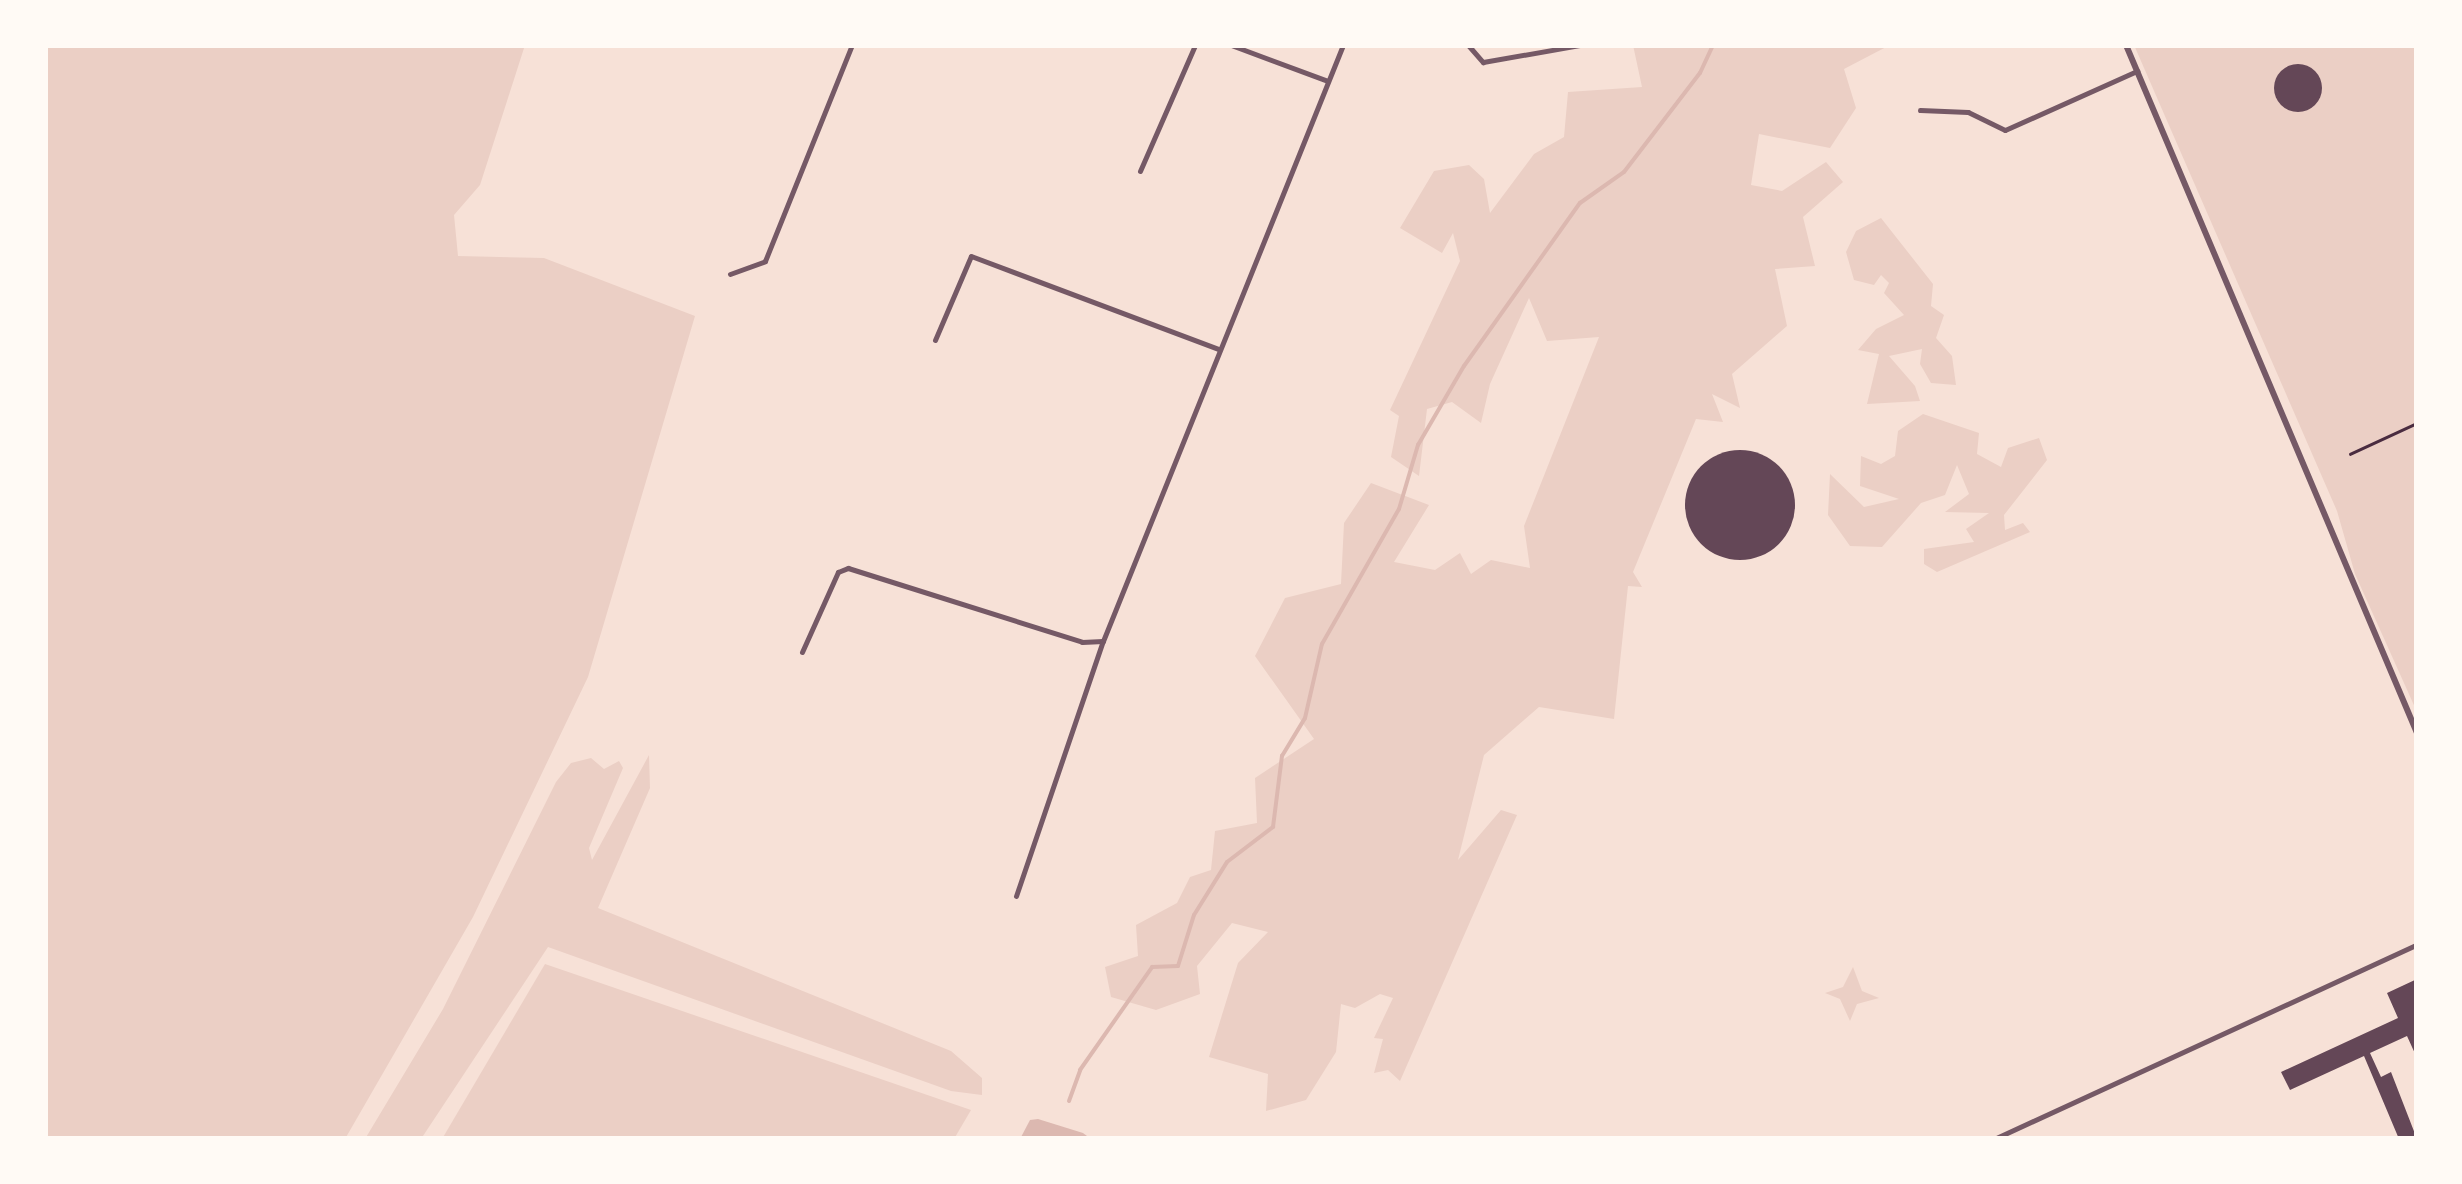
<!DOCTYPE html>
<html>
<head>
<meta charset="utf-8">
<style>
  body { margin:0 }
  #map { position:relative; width:2462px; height:1184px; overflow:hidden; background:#f7e1d7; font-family:Overpass,sans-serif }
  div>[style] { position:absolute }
  .green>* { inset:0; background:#ebcfc5 }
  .water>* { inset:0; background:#dcb8b0 }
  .stream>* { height:4px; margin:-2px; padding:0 2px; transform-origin:2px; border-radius:2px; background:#dcb8b0 }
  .building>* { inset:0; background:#644757 }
  .round { border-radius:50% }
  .path>* { height:2.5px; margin:-1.25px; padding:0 1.25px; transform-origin:1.25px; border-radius:1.25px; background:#4a2c40 }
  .minor>* { height:5px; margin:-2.5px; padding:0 2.5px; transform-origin:2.5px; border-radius:2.5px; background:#755966 }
  .tertiary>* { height:6px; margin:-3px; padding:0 3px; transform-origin:3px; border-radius:3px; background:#755966 }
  span { translate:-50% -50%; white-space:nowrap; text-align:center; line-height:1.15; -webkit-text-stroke:8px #fffaf5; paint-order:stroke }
  .frame { position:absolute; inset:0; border:48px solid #fffaf5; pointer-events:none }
</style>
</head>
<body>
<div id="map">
  <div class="green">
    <div style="clip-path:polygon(45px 45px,525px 45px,480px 185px,454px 215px,458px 256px,544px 258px,695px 316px,588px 677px,473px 917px,345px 1139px,45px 1139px)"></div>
    <div style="clip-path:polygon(1633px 45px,1890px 45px,1844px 69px,1856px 108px,1830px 148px,1759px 134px,1751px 185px,1782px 191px,1826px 162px,1843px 182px,1803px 217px,1815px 266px,1775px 269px,1787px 326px,1732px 374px,1740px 408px,1712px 394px,1723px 422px,1696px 419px,1633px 572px,1642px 587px,1628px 586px,1614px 719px,1539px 707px,1484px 755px,1458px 860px,1501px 810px,1517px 815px,1400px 1081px,1388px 1070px,1374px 1073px,1383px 1039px,1374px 1038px,1393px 998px,1380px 994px,1355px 1008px,1341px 1004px,1336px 1052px,1306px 1100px,1266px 1111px,1268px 1074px,1209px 1057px,1238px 963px,1268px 932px,1232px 923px,1197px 966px,1200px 994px,1156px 1010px,1111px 997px,1105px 967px,1138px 956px,1136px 925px,1177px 903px,1190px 877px,1211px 870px,1215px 831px,1257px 823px,1255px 778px,1314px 739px,1255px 656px,1285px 598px,1341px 584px,1344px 523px,1371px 483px,1429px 505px,1394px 562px,1435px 570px,1460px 553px,1471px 574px,1491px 560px,1530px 568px,1524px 526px,1599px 337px,1547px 341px,1529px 298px,1490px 384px,1481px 423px,1452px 402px,1427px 409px,1419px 476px,1391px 457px,1399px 416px,1390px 410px,1460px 261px,1453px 233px,1442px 253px,1400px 228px,1434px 171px,1469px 165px,1484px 179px,1490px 213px,1534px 154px,1564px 137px,1568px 92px,1642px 87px)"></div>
    <div style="clip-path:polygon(2134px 45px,2417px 45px,2417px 712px,2355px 574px,2337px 511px)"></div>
    <div style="clip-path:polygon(1881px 218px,1933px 284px,1931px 306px,1944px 315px,1936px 338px,1952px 356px,1956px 385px,1931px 383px,1920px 364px,1922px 349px,1889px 356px,1915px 386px,1920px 401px,1867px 404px,1879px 354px,1858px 350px,1876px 329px,1904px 315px,1884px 293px,1889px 283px,1881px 275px,1874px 285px,1854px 280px,1846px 252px,1856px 231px)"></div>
    <div style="clip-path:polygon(1923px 414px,1979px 433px,1977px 454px,2001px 467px,2008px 448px,2039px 438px,2047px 460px,2004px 515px,2005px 530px,2023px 523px,2030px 532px,1937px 572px,1924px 564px,1924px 549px,1974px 542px,1966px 529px,1989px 513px,1945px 512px,1969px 494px,1957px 465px,1945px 495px,1921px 503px,1882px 547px,1850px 546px,1828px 515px,1830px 474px,1864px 507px,1899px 499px,1860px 486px,1861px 456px,1881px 464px,1895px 456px,1898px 431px)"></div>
    <div style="clip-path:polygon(649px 755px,650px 788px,598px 908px,951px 1051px,982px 1078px,982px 1095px,951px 1091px,548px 947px,421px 1139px,365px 1139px,443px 1009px,556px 782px,571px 763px,591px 758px,604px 769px,619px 761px,623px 768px,589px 848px,592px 860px)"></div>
    <div style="clip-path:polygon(545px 964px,971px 1110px,954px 1139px,442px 1139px)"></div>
    <div style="clip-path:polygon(1853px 967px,1862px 991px,1879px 998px,1857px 1004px,1850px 1021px,1840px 999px,1825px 993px,1843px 987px)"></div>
  </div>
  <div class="water">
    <div style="clip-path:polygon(1038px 1119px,1083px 1133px,1091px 1139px,1020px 1139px,1030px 1120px)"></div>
  </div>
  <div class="stream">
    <div style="left:1069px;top:1101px;width:33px;rotate:-70deg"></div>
    <div style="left:1080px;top:1070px;width:126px;rotate:-55deg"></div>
    <div style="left:1152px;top:967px;width:26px;rotate:-2deg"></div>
    <div style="left:1178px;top:966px;width:53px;rotate:-72.6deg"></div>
    <div style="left:1194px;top:915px;width:62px;rotate:-58.1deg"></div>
    <div style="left:1227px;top:862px;width:58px;rotate:-37.3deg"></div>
    <div style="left:1273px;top:827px;width:72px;rotate:-82.8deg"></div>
    <div style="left:1282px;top:756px;width:44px;rotate:-58.8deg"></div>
    <div style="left:1305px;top:718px;width:76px;rotate:-77.1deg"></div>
    <div style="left:1322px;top:644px;width:155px;rotate:-60.3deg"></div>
    <div style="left:1399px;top:509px;width:67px;rotate:-73.5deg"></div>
    <div style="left:1418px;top:445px;width:91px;rotate:-59.8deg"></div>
    <div style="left:1464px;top:366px;width:200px;rotate:-54.6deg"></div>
    <div style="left:1580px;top:203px;width:54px;rotate:-35.2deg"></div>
    <div style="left:1624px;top:172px;width:125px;rotate:-52.5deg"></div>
    <div style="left:1700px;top:73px;width:31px;rotate:-65deg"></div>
  </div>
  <div class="building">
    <div class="round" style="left:2274px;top:64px;width:48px;height:48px"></div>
    <div class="round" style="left:1685px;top:450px;width:110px;height:110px"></div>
    <div style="clip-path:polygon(2417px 979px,2417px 1058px,2407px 1036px,2370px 1053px,2381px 1077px,2391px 1072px,2417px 1139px,2399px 1139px,2364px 1056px,2290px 1090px,2281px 1072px,2398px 1018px,2387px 993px)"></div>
  </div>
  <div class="path">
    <div style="left:2350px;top:454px;width:74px;rotate:-24.8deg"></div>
  </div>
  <div class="minor">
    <div style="left:1231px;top:45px;width:103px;rotate:20.4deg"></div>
    <div style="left:1403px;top:45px;width:29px"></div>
    <div style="left:1468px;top:45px;width:23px;rotate:49deg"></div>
    <div style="left:1483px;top:62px;width:98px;rotate:-9.9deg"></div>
    <div style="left:1920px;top:110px;width:48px;rotate:2.4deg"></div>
    <div style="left:1968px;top:112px;width:41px;rotate:25.9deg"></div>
    <div style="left:2005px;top:130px;width:145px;rotate:-24.1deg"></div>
    <div style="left:1140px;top:171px;width:137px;rotate:-66.4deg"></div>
    <div style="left:730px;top:274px;width:37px;rotate:-20deg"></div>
    <div style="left:765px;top:261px;width:233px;rotate:-68.1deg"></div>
    <div style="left:935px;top:340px;width:91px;rotate:-66.8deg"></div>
    <div style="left:971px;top:256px;width:264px;rotate:20.6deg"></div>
    <div style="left:802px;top:652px;width:88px;rotate:-65.8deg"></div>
    <div style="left:838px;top:572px;width:11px;rotate:-22deg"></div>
    <div style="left:848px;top:568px;width:245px;rotate:17.5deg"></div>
    <div style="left:1082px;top:642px;width:21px;rotate:-3deg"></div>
    <div style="left:1016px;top:896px;width:269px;rotate:-71.2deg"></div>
    <div style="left:1103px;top:641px;width:643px;rotate:-68.07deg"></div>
    <div style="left:1994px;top:1139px;width:466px;rotate:-24.7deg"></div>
  </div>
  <div class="tertiary">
    <div style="left:2126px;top:45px;width:747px;rotate:67.07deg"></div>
  </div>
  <div class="frame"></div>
</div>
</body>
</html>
